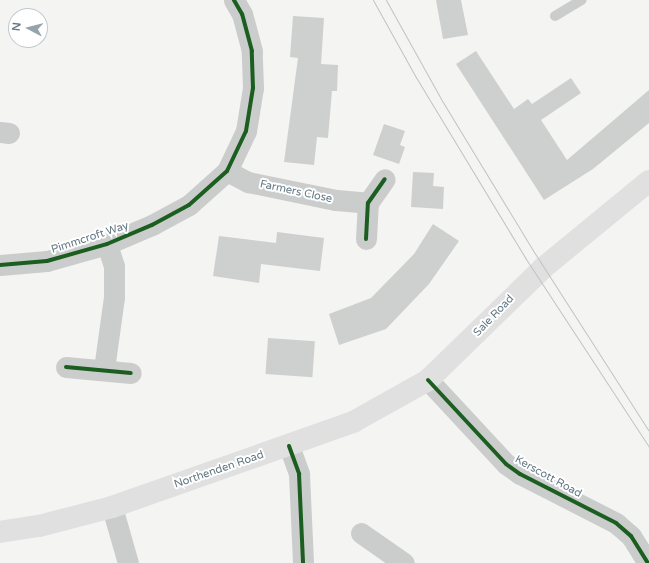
<!DOCTYPE html>
<html>
<head>
<meta charset="utf-8">
<style>
  body { margin:0 }
  #map { position:relative; width:649px; height:563px; overflow:hidden; background:#f4f4f2; font-family:"Varela Round",sans-serif }
  div>[style] { position:absolute }
  .building>* { inset:0; background:#cecfcf; transform-origin:0 0 }
  .service>* { height:10px; margin:-5px; padding:0 5px; transform-origin:5px; border-radius:5px; background:#cbcdcd }
  .minor>* { height:21px; margin:-10.5px; padding:0 10.5px; transform-origin:10.5px; border-radius:10.5px; background:#cbcdcd }
  .secondary>* { height:22px; margin:-11px; padding:0 11px; transform-origin:11px; border-radius:11px; background:#e0e0e0 }
  .tram>* { height:1px; margin:-0.5px; padding:0 0.5px; transform-origin:0.5px; border-radius:0.5px; background:#c0c3c3 }
  .cycleway>* { height:4px; margin:-2px; padding:0 2px; transform-origin:2px; border-radius:2px; background:#1b5e20 }
  span { translate:-50% -50%; white-space:nowrap; text-align:center; line-height:1.15; -webkit-text-stroke:4px #fff; paint-order:stroke }
  .street-label { font-size:11px; color:#627784 }
  .north { position:absolute; left:8px; top:8px; width:40px; height:40px; box-sizing:border-box; background:#fff; border:1px solid #c0c9ce; border-radius:50%; rotate:277deg; font-size:11px; font-weight:700; line-height:16px; text-align:center; color:#627784 }
  .north::after { content:''; display:block; margin:auto; width:14px; height:18px; background:#95a3aa; clip-path:polygon(50% 0,100% 100%,50% 72%,0 100%) }
</style>
</head>
<body>
<div id="map">
  <div class="building">
    <div style="clip-path:polygon(436px 0,461px 0,468px 35px,443px 39px)"></div>
    <div style="clip-path:polygon(293px 16px,324px 18px,321px 64px,338px 65px,337px 91px,332px 91px,328px 138px,317px 137px,314px 165px,284px 162px,298px 58px,290px 57px)"></div>
    <div style="clip-path:polygon(476px 51px,514px 109px,528px 99px,532px 104px,571px 78px,581px 93px,541px 120px,567px 160px,649px 90px,649px 123px,593px 169px,544px 200px,456px 64px)"></div>
    <div style="clip-path:polygon(384px 124px,405px 131px,400px 145px,405px 147px,399px 164px,373px 155px)"></div>
    <div style="clip-path:polygon(413px 172px,434px 173px,433px 186px,444px 187px,443px 209px,411px 207px)"></div>
    <div style="clip-path:polygon(433px 224px,459px 241px,429px 284px,386px 329px,339px 345px,329px 314px,371px 298px,414px 254px)"></div>
    <div style="clip-path:polygon(277px 232px,324px 238px,320px 271px,261px 264px,259px 283px,213px 276px,219px 236px,276px 243px)"></div>
    <div style="left:268px;top:338px;width:47px;height:36px;rotate:4deg"></div>
  </div>
  <div class="service">
    <div style="left:555px;top:16px;width:31px;rotate:-31deg"></div>
  </div>
  <div class="minor">
    <div style="left:0;top:132px;width:9px;rotate:6deg"></div>
    <div style="left:227px;top:171px;width:24px;rotate:28deg"></div>
    <div style="left:248px;top:182px;width:90px;rotate:11.6deg"></div>
    <div style="left:336px;top:200px;width:32px;rotate:5deg"></div>
    <div style="left:366px;top:239px;width:36px;rotate:-87deg"></div>
    <div style="left:368px;top:203px;width:29px;rotate:-55deg"></div>
    <div style="left:0;top:265px;width:47px;rotate:-4.9deg"></div>
    <div style="left:47px;top:261px;width:62px;rotate:-15.8deg"></div>
    <div style="left:107px;top:244px;width:49px;rotate:-22.9deg"></div>
    <div style="left:152px;top:225px;width:42px;rotate:-28.4deg"></div>
    <div style="left:189px;top:205px;width:51px;rotate:-41.8deg"></div>
    <div style="left:227px;top:171px;width:44px;rotate:-64.6deg"></div>
    <div style="left:246px;top:131px;width:44px;rotate:-80.8deg"></div>
    <div style="left:253px;top:88px;width:37px;rotate:-92deg"></div>
    <div style="left:252px;top:51px;width:38px;rotate:-105deg"></div>
    <div style="left:242px;top:14px;width:16px;rotate:-120deg"></div>
    <div style="left:66px;top:367px;width:65px;rotate:5.3deg"></div>
    <div style="left:104px;top:369px;width:73px;rotate:-82.1deg"></div>
    <div style="left:114px;top:297px;width:31px;rotate:-90deg"></div>
    <div style="left:114px;top:266px;width:23px;rotate:-108deg"></div>
    <div style="left:428px;top:380px;width:115px;rotate:47.1deg"></div>
    <div style="left:506px;top:464px;width:17px;rotate:36deg"></div>
    <div style="left:520px;top:474px;width:108px;rotate:27deg"></div>
    <div style="left:616px;top:523px;width:20px;rotate:41deg"></div>
    <div style="left:631px;top:536px;width:32px;rotate:58deg"></div>
    <div style="left:289px;top:446px;width:30px;rotate:70deg"></div>
    <div style="left:299px;top:474px;width:89px;rotate:87.4deg"></div>
    <div style="left:112px;top:507px;width:58px;rotate:74.1deg"></div>
    <div style="left:361px;top:533px;width:52px;rotate:34.9deg"></div>
  </div>
  <div class="secondary">
    <div style="left:0;top:532px;width:39px;rotate:-9deg"></div>
    <div style="left:39px;top:526px;width:75px;rotate:-14.6deg"></div>
    <div style="left:112px;top:507px;width:256px;rotate:-19.4deg"></div>
    <div style="left:353px;top:422px;width:86px;rotate:-29.2deg"></div>
    <div style="left:428px;top:380px;width:161px;rotate:-44.2deg"></div>
    <div style="left:543px;top:268px;width:137px;rotate:-39.4deg"></div>
  </div>
  <div class="tram">
    <div style="left:373px;top:0;width:90px;rotate:60.9deg"></div>
    <div style="left:417px;top:79px;width:210px;rotate:58.8deg"></div>
    <div style="left:526px;top:259px;width:225px;rotate:56.8deg"></div>
    <div style="left:386px;top:0;width:113px;rotate:60.9deg"></div>
    <div style="left:441px;top:99px;width:179px;rotate:58.7deg"></div>
    <div style="left:534px;top:252px;width:213px;rotate:57.3deg"></div>
  </div>
  <div class="cycleway">
    <div style="left:366px;top:239px;width:36px;rotate:-87deg"></div>
    <div style="left:368px;top:203px;width:29px;rotate:-55deg"></div>
    <div style="left:0;top:265px;width:47px;rotate:-4.9deg"></div>
    <div style="left:47px;top:261px;width:62px;rotate:-15.8deg"></div>
    <div style="left:107px;top:244px;width:49px;rotate:-22.9deg"></div>
    <div style="left:152px;top:225px;width:42px;rotate:-28.4deg"></div>
    <div style="left:189px;top:205px;width:51px;rotate:-41.8deg"></div>
    <div style="left:227px;top:171px;width:44px;rotate:-64.6deg"></div>
    <div style="left:246px;top:131px;width:44px;rotate:-80.8deg"></div>
    <div style="left:253px;top:88px;width:37px;rotate:-92deg"></div>
    <div style="left:252px;top:51px;width:38px;rotate:-105deg"></div>
    <div style="left:242px;top:14px;width:16px;rotate:-120deg"></div>
    <div style="left:66px;top:367px;width:65px;rotate:5.3deg"></div>
    <div style="left:428px;top:380px;width:115px;rotate:47.1deg"></div>
    <div style="left:506px;top:464px;width:17px;rotate:36deg"></div>
    <div style="left:520px;top:474px;width:108px;rotate:27deg"></div>
    <div style="left:616px;top:523px;width:20px;rotate:41deg"></div>
    <div style="left:631px;top:536px;width:32px;rotate:58deg"></div>
    <div style="left:289px;top:446px;width:30px;rotate:70deg"></div>
    <div style="left:299px;top:474px;width:89px;rotate:87.4deg"></div>
  </div>
  <div class="street-label">
    <span style="left:296px;top:192px;rotate:12deg">Farmers Close</span>
    <span style="left:90px;top:238px;rotate:-18deg">Pimmcroft Way</span>
    <span style="left:494px;top:316px;rotate:-46deg">Sale Road</span>
    <span style="left:219px;top:470px;rotate:-19deg">Northenden Road</span>
    <span style="left:548px;top:477px;rotate:29deg">Kerscott Road</span>
  </div>
  <div class="north">N</div>
</div>
</body>
</html>
